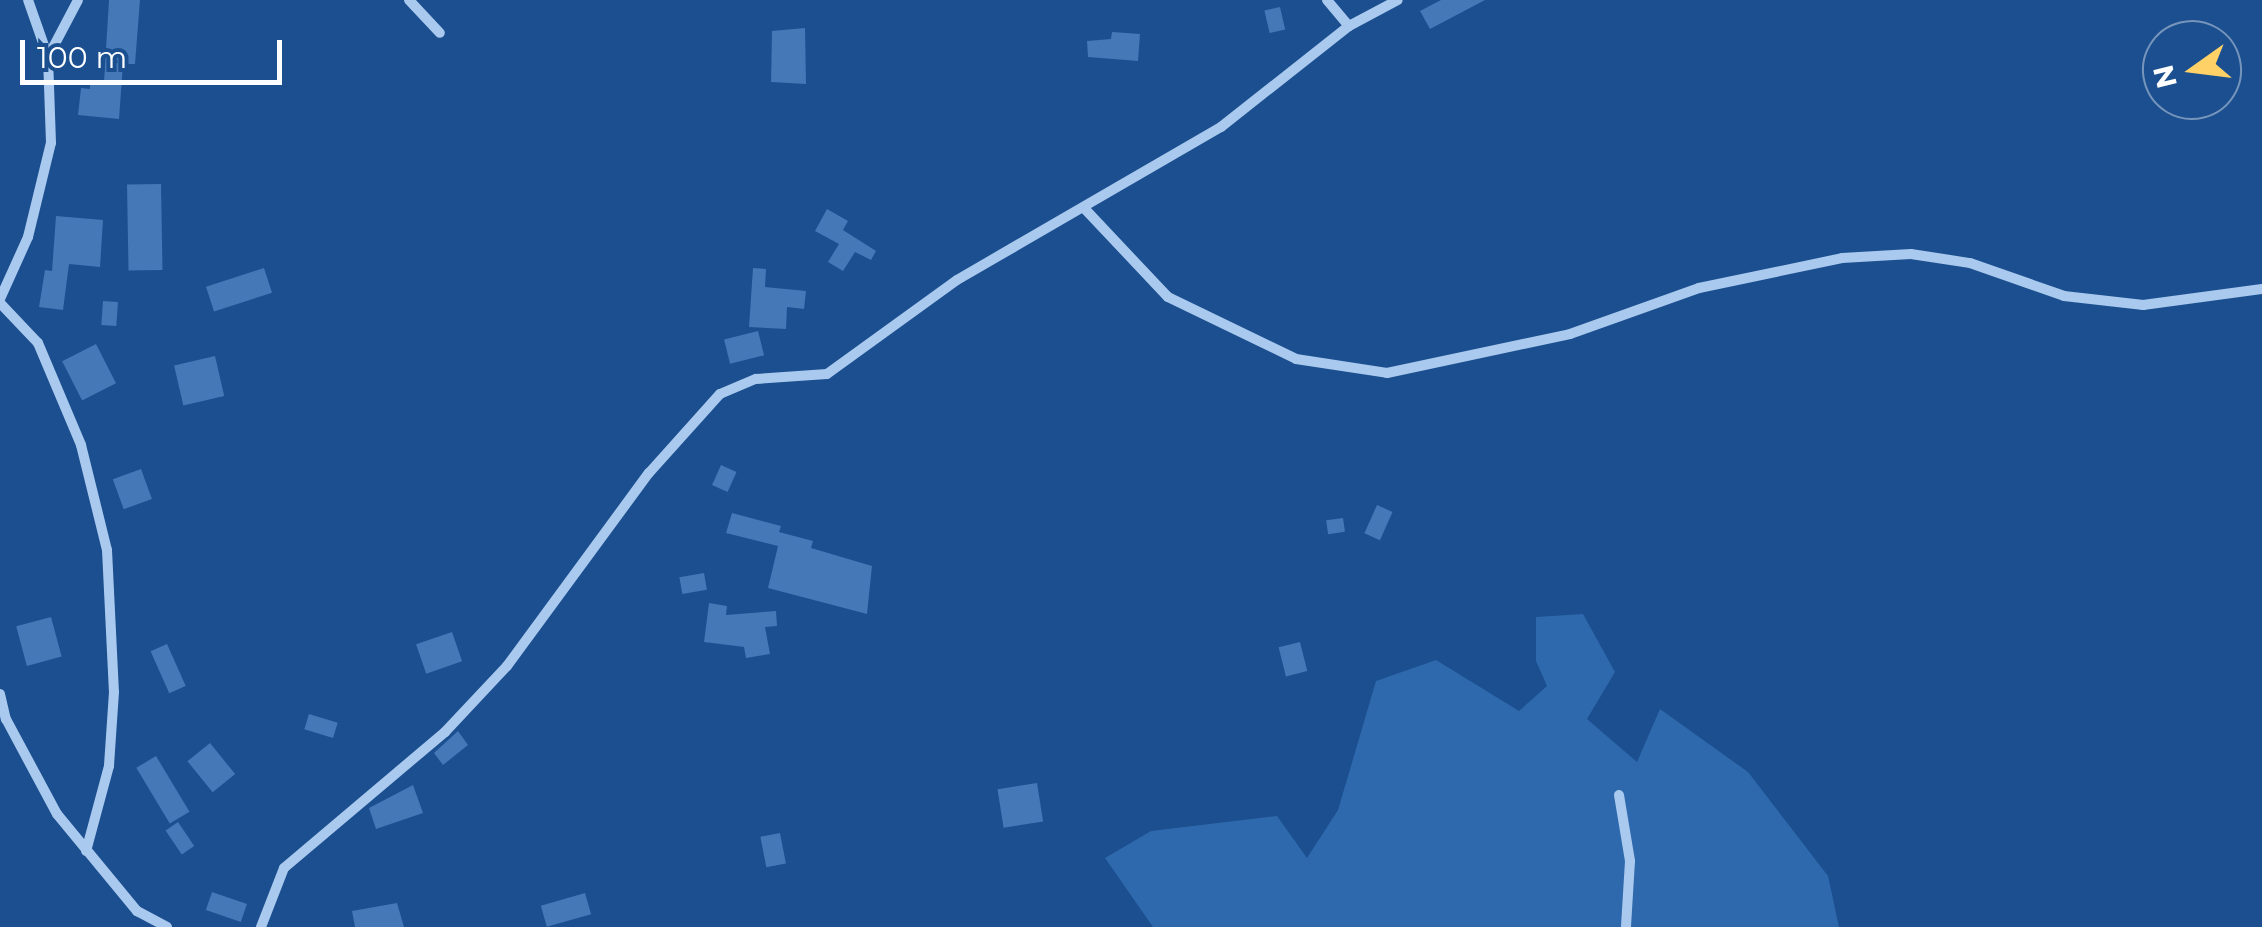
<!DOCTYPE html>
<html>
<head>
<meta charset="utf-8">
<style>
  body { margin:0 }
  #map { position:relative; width:2262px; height:927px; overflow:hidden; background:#1b4f8f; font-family:Montserrat,sans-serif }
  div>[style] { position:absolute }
  .green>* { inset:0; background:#2e69ad }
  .building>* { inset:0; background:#4478b7; transform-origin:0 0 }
  .street>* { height:10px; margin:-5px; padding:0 5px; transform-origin:5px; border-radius:5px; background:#a9c9ee }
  span { translate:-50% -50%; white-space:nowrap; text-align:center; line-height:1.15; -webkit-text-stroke:8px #1b4f8f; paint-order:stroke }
  .north { position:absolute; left:2142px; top:20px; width:100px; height:100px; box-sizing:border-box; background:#1b4f8f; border:2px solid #7695bc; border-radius:50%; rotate:256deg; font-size:28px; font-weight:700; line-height:40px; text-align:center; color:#fff }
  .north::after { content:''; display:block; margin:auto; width:35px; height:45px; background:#ffd166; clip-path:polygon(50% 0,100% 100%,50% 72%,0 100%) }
  .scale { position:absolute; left:20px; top:40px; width:262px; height:45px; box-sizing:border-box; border:5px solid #fff; border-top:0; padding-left:12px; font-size:30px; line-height:35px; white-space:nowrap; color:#fff; -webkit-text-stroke:8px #1b4f8f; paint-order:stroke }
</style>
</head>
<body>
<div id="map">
  <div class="green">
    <div style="clip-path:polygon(1583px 614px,1615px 672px,1587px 719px,1637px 762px,1660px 709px,1748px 772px,1828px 876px,1839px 927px,1153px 927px,1105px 858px,1151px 831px,1277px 816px,1307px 858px,1338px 810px,1376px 681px,1436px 660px,1519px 711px,1547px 686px,1536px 661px,1536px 617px)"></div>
  </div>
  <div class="building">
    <div style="clip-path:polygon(109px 0,140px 0,135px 64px,123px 64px,119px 119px,78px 115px,81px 88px,90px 89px,90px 80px,104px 81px)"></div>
    <div style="clip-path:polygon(1441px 0,1485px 0,1430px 29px,1420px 11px)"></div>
    <div style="left:1280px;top:7px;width:23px;height:16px;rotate:77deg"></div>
    <div style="clip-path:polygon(805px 28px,806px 84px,771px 82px,772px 31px)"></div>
    <div style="clip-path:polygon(1112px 32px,1140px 34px,1138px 61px,1088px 57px,1087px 41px,1111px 39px)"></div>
    <div style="left:161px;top:184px;width:86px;height:34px;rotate:89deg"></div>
    <div style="clip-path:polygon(827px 209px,848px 221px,843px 230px,876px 251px,871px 260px,855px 252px,843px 271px,828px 262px,839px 244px,815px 231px)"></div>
    <div style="clip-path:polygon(56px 216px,103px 220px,100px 267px,69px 264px,63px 310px,39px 307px,45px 270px,52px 271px)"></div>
    <div style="left:264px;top:268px;width:26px;height:61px;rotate:72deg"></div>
    <div style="clip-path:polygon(753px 268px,766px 269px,765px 287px,806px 291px,804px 309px,787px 307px,786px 329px,749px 327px)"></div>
    <div style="left:103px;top:301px;width:15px;height:24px;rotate:4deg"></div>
    <div style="left:758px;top:331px;width:25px;height:35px;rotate:76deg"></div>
    <div style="left:96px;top:344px;width:44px;height:38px;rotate:63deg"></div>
    <div style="left:215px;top:356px;width:41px;height:42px;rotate:77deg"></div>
    <div style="left:721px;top:465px;width:17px;height:22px;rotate:24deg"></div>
    <div style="left:141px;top:469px;width:32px;height:30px;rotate:70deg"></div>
    <div style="left:1377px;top:505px;width:17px;height:31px;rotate:24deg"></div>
    <div style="clip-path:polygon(732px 513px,781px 526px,779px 532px,813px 541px,811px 548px,872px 566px,867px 614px,768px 588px,778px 546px,726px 533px)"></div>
    <div style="left:1343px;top:518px;width:14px;height:17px;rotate:82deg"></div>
    <div style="left:704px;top:573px;width:17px;height:25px;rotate:80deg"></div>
    <div style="clip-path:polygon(709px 603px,727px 606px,726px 615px,776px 611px,777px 626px,765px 627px,770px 654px,746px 658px,744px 647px,704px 642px)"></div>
    <div style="left:51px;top:617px;width:41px;height:36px;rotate:75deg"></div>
    <div style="left:452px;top:632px;width:31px;height:38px;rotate:71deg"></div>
    <div style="left:1300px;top:642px;width:30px;height:22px;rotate:76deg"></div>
    <div style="left:167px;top:644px;width:46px;height:18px;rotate:66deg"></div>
    <div style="left:309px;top:714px;width:30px;height:16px;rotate:17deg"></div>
    <div style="clip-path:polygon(458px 731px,468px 745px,443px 765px,434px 753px)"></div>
    <div style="left:210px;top:743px;width:40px;height:29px;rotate:51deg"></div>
    <div style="left:156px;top:756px;width:65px;height:23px;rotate:59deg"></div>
    <div style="left:1037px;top:783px;width:39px;height:40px;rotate:81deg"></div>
    <div style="clip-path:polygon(413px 785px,423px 813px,376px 829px,369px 808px)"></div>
    <div style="left:178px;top:822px;width:29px;height:15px;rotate:56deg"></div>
    <div style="left:780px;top:833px;width:31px;height:20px;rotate:79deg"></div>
    <div style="left:212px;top:892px;width:37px;height:19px;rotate:19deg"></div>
    <div style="left:585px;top:893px;width:22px;height:46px;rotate:74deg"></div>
    <div style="clip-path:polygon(397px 903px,404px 927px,355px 927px,352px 911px)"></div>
  </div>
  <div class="street">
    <div style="left:409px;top:0;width:45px;rotate:46.8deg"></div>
    <div style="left:1327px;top:0;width:34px;rotate:50deg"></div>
    <div style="left:48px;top:57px;width:64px;rotate:-62.2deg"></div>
    <div style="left:1084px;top:208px;width:122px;rotate:46.7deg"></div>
    <div style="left:1168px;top:297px;width:142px;rotate:25.8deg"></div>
    <div style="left:1296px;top:359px;width:92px;rotate:8.7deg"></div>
    <div style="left:1387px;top:373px;width:187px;rotate:-12deg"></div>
    <div style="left:1570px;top:334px;width:137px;rotate:-19.6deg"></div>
    <div style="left:1699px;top:288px;width:146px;rotate:-11.8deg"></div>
    <div style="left:1842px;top:258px;width:69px;rotate:-3.3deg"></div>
    <div style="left:1911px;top:254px;width:60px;rotate:8.7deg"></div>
    <div style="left:1970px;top:263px;width:100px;rotate:19.3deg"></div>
    <div style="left:2064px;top:296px;width:80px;rotate:6.5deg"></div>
    <div style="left:2143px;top:305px;width:120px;rotate:-7.7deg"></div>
    <div style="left:0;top:299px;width:68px;rotate:-65.7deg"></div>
    <div style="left:28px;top:237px;width:97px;rotate:-76.3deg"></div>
    <div style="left:51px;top:143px;width:86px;rotate:-92deg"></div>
    <div style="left:48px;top:57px;width:60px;rotate:-109.3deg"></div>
    <div style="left:0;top:303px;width:55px;rotate:46.5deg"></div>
    <div style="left:38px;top:343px;width:111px;rotate:67.1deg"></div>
    <div style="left:81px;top:445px;width:108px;rotate:76.1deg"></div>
    <div style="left:107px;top:550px;width:142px;rotate:87.2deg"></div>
    <div style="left:114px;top:692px;width:74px;rotate:93.9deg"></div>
    <div style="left:109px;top:766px;width:88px;rotate:105.1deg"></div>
    <div style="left:0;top:694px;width:26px;rotate:77deg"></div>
    <div style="left:6px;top:719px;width:108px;rotate:61.8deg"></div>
    <div style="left:57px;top:814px;width:126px;rotate:50.5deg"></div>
    <div style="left:137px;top:911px;width:34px;rotate:28deg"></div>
    <div style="left:1619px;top:795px;width:67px;rotate:80.5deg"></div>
    <div style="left:1630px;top:861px;width:66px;rotate:93.5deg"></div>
    <div style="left:261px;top:927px;width:63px;rotate:-68.7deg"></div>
    <div style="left:284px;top:868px;width:211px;rotate:-40.2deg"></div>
    <div style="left:445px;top:732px;width:91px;rotate:-46.8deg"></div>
    <div style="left:507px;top:666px;width:240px;rotate:-53.7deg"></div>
    <div style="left:649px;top:473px;width:106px;rotate:-48.1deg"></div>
    <div style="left:720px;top:394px;width:39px;rotate:-23deg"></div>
    <div style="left:756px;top:379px;width:71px;rotate:-4deg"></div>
    <div style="left:827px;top:374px;width:160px;rotate:-35.9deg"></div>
    <div style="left:957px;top:280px;width:305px;rotate:-30.1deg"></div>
    <div style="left:1221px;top:127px;width:163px;rotate:-38.3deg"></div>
    <div style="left:1349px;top:26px;width:55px;rotate:-28deg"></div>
  </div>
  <div class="north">N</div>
  <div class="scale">100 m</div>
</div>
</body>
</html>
